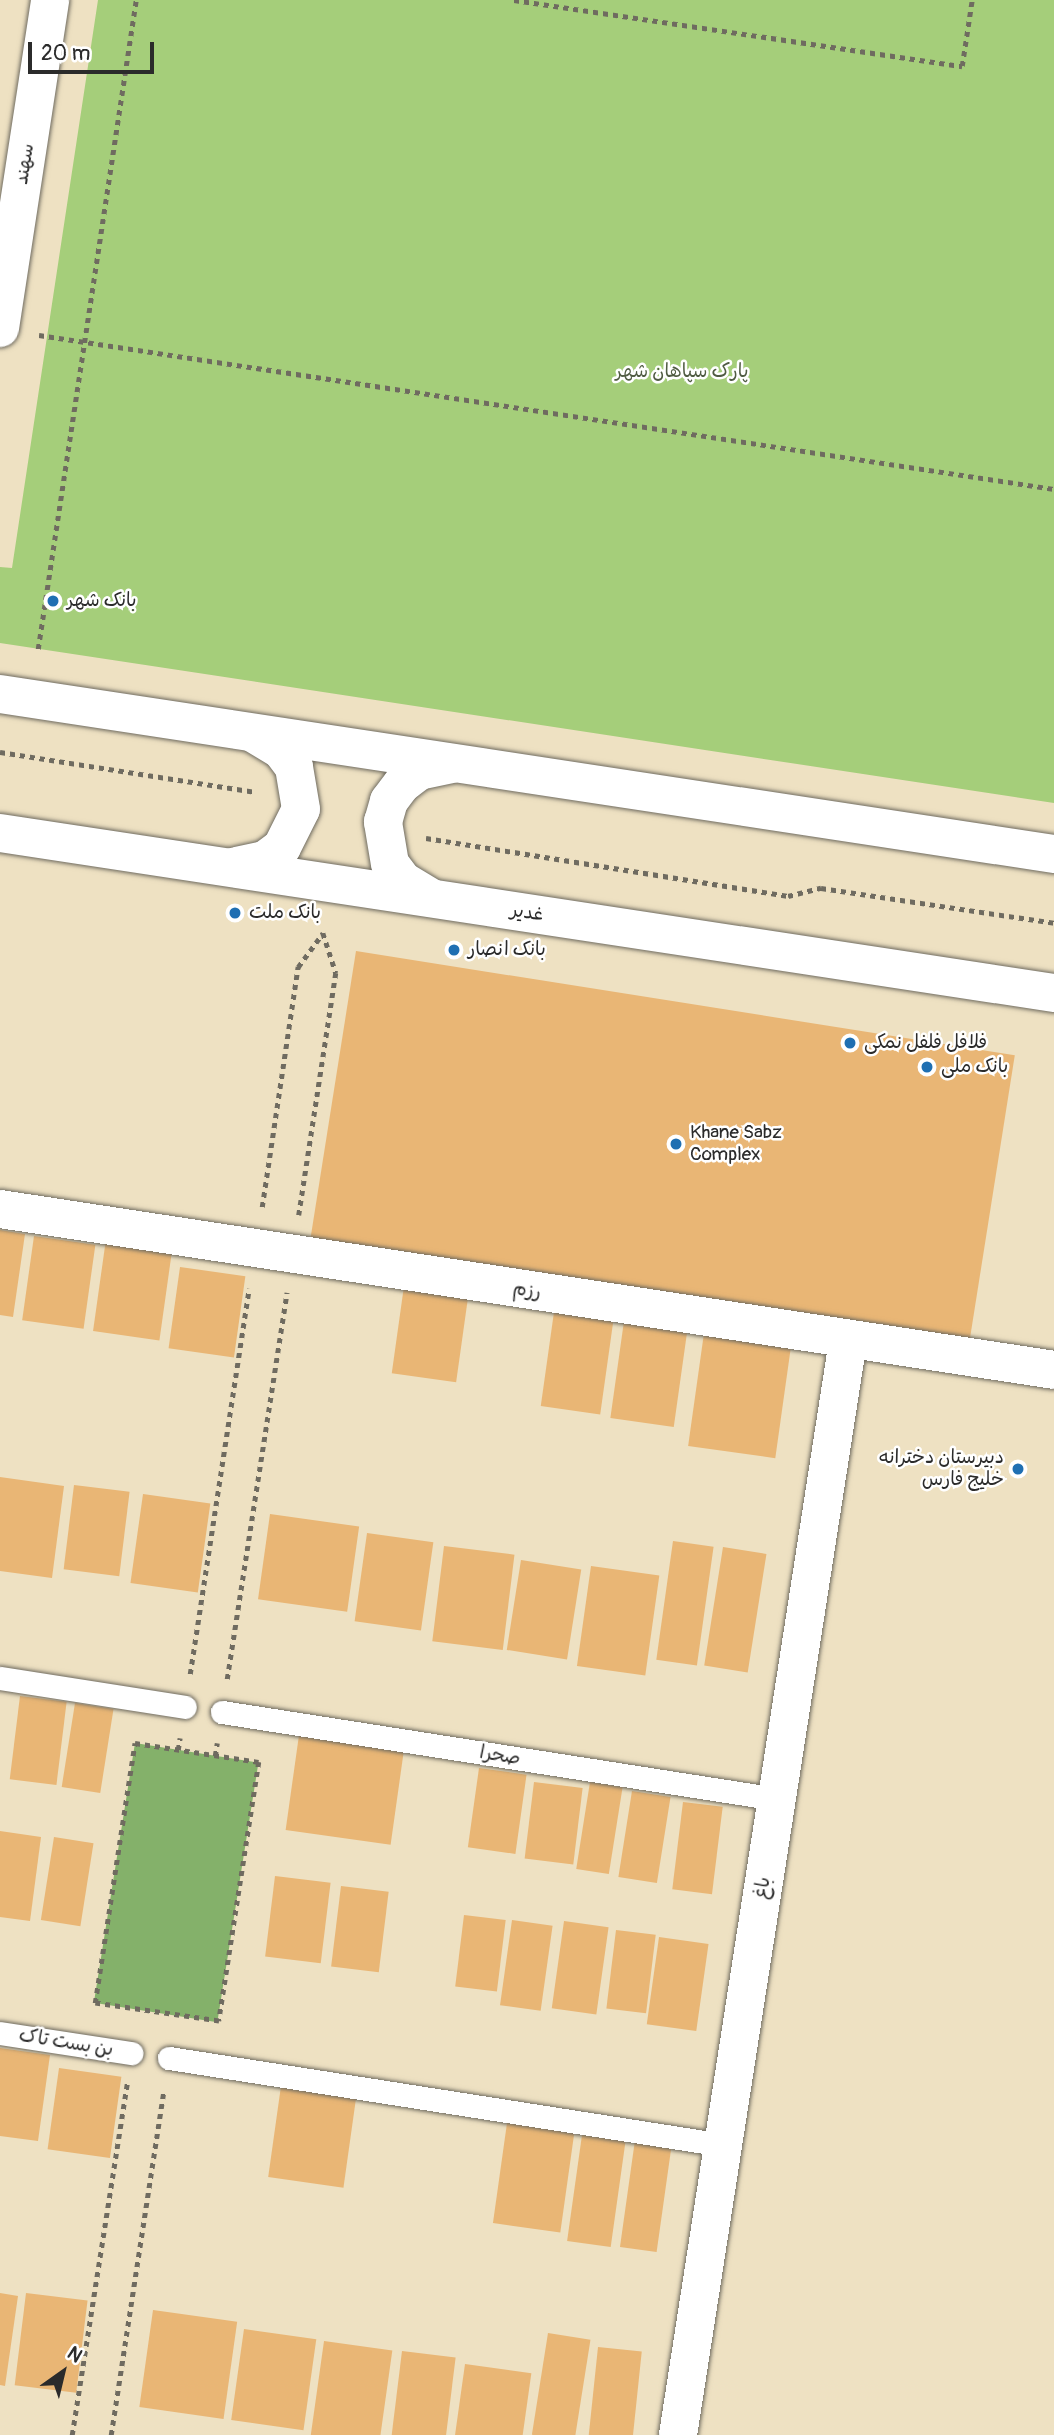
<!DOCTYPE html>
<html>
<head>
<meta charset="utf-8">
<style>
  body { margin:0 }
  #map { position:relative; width:1054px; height:2435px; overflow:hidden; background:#eee1c2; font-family:Pangolin,"Playpen Sans Arabic",sans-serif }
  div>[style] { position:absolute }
  .green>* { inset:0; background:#a5ce7a }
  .forest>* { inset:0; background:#84b16a; transform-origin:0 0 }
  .building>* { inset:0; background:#e9b675; transform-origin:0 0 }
  .path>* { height:4.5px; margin-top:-2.25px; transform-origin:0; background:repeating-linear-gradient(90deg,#6f6b60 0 5px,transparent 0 10px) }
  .roads { filter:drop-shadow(0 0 2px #6f6b60) drop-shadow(0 0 2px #6f6b60) }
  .service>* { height:23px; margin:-11.5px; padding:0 11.5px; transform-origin:11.5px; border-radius:11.5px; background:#fff }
  .minor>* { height:38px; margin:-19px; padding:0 19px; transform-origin:19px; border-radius:19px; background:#fff }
  .tertiary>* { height:38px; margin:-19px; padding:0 19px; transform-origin:19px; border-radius:19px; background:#fff }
  .secondary>* { height:38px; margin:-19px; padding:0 19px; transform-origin:19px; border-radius:19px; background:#fff }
  .dots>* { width:19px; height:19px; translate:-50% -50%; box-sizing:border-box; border:4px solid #fff; border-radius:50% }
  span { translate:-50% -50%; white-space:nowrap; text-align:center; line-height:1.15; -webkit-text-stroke:5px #fff; paint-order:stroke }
  .street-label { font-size:19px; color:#2b2b2b }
  .park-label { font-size:19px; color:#505c43 }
  .poi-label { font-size:19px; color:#2b2b2b }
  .left { translate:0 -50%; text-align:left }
  .right { translate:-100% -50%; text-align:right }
  .north { position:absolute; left:28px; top:2337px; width:70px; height:70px; -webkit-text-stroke:5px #fff; paint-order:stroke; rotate:34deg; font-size:19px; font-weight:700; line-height:28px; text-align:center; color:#2b2b2b }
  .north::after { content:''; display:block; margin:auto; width:24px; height:32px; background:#2b2b2b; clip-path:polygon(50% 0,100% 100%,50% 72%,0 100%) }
  .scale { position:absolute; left:28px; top:42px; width:126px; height:32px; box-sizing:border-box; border:4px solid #2b2b2b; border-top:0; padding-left:9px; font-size:21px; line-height:24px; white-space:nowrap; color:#2b2b2b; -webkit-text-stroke:5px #fff; paint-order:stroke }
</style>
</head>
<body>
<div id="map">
  <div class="green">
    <div style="clip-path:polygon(98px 0,1054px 0,1054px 803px,0 643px,0 567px,12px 568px)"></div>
  </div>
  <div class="forest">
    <div style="left:135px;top:1743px;width:125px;height:263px;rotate:9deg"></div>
  </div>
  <div class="building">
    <div style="left:356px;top:951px;width:667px;height:291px;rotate:9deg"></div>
    <div style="clip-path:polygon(0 1230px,25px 1234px,13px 1317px,0 1315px)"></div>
    <div style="left:34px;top:1236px;width:62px;height:85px;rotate:8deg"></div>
    <div style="left:106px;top:1239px;width:67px;height:93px;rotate:8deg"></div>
    <div style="left:180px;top:1267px;width:66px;height:82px;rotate:8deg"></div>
    <div style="left:404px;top:1286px;width:65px;height:88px;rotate:8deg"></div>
    <div style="left:554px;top:1312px;width:60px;height:95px;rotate:8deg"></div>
    <div style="left:624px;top:1321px;width:64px;height:98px;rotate:8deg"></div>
    <div style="left:704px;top:1333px;width:88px;height:114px;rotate:8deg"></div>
    <div style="clip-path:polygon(0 1477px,64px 1486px,52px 1578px,0 1571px)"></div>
    <div style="left:74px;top:1485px;width:56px;height:85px;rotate:7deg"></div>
    <div style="left:143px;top:1494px;width:68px;height:90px;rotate:8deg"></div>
    <div style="left:270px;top:1514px;width:90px;height:86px;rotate:8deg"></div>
    <div style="left:367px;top:1533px;width:67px;height:89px;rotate:8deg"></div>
    <div style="left:673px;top:1541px;width:41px;height:120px;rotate:8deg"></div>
    <div style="left:444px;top:1546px;width:71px;height:96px;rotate:7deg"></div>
    <div style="left:723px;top:1547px;width:44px;height:120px;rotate:9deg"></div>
    <div style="left:521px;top:1560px;width:61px;height:91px;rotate:9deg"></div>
    <div style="left:591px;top:1566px;width:69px;height:101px;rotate:8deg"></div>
    <div style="left:20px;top:1696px;width:47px;height:84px;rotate:7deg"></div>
    <div style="left:75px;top:1703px;width:39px;height:85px;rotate:9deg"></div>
    <div style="left:299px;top:1735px;width:106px;height:96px;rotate:8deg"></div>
    <div style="left:479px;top:1768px;width:48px;height:80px;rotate:8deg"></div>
    <div style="left:534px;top:1782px;width:49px;height:77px;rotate:7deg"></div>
    <div style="left:590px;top:1782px;width:33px;height:88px;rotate:9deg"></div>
    <div style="left:632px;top:1791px;width:39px;height:87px;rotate:9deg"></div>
    <div style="left:683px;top:1802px;width:40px;height:88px;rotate:7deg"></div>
    <div style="clip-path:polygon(0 1831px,41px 1837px,30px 1921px,0 1917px)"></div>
    <div style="left:54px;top:1837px;width:40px;height:84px;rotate:9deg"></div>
    <div style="left:275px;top:1876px;width:56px;height:81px;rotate:7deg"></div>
    <div style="left:341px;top:1886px;width:48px;height:81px;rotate:7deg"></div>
    <div style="left:464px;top:1915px;width:42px;height:72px;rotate:7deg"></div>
    <div style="left:512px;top:1920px;width:41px;height:86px;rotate:8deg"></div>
    <div style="left:564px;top:1921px;width:45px;height:88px;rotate:8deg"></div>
    <div style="left:616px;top:1930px;width:40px;height:79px;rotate:7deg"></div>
    <div style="left:659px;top:1937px;width:50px;height:88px;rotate:8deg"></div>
    <div style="clip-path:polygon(0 2048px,50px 2055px,38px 2141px,0 2136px)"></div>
    <div style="left:59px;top:2068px;width:63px;height:82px;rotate:8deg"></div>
    <div style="left:281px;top:2086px;width:76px;height:92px;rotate:8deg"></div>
    <div style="left:507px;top:2123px;width:68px;height:101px;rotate:8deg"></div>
    <div style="left:582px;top:2135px;width:44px;height:107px;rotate:8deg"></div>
    <div style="left:635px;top:2140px;width:37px;height:108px;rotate:8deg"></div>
    <div style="clip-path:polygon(0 2293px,18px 2296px,5px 2386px,0 2385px)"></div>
    <div style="left:26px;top:2293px;width:62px;height:93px;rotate:7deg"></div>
    <div style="left:153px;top:2310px;width:85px;height:98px;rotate:8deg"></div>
    <div style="left:244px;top:2329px;width:73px;height:92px;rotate:8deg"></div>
    <div style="left:548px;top:2333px;width:43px;height:103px;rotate:9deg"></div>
    <div style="left:324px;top:2341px;width:69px;height:95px;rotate:8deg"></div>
    <div style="left:598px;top:2347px;width:44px;height:89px;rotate:6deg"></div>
    <div style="left:402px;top:2351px;width:54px;height:85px;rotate:7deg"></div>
    <div style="left:465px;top:2364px;width:67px;height:72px;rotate:8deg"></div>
  </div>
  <div class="path">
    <div style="left:514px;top:0;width:453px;rotate:8.4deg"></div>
    <div style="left:962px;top:66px;width:67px;rotate:-81.4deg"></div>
    <div style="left:39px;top:335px;width:1027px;rotate:8.63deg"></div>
    <div style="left:38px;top:649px;width:656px;rotate:-81.41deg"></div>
    <div style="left:0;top:752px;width:259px;rotate:8.9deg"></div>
    <div style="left:426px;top:838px;width:367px;rotate:9.1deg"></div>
    <div style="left:788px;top:896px;width:34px;rotate:-14deg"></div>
    <div style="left:821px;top:888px;width:236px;rotate:8.5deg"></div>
    <div style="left:262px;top:1207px;width:243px;rotate:-81.5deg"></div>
    <div style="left:298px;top:967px;width:42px;rotate:-53.7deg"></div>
    <div style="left:323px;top:933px;width:42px;rotate:72deg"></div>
    <div style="left:336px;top:973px;width:245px;rotate:98.7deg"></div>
    <div style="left:190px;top:1674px;width:390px;rotate:-81.3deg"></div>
    <div style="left:227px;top:1679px;width:391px;rotate:-81.2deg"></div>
    <div style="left:135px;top:1743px;width:125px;rotate:8.7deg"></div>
    <div style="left:259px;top:1762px;width:262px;rotate:98.8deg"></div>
    <div style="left:219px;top:2021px;width:125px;rotate:-171.7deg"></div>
    <div style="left:95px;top:2003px;width:263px;rotate:-81.3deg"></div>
    <div style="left:178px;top:1750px;width:12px;rotate:-81deg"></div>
    <div style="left:215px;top:1756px;width:13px;rotate:-81deg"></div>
    <div style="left:72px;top:2435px;width:356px;rotate:-81.1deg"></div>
    <div style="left:111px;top:2435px;width:349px;rotate:-81.3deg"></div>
  </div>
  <div class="roads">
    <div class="service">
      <div style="left:0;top:1678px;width:187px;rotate:8.9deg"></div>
      <div style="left:222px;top:1712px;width:562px;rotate:8.91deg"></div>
      <div style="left:0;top:2033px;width:133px;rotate:8.7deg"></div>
      <div style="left:169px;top:2058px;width:561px;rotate:8.92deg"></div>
    </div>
    <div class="minor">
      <div style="left:0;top:1209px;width:1066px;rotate:8.68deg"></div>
      <div style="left:678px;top:2435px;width:1107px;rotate:-81.17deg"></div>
    </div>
    <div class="tertiary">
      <div style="left:0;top:328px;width:332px;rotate:-81.3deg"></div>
    </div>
    <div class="secondary">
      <div style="left:0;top:694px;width:1066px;rotate:8.63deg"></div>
      <div style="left:0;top:833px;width:1066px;rotate:8.63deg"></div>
      <div style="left:232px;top:867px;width:34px;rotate:-12deg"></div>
      <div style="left:265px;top:860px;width:21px;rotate:-37deg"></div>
      <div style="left:282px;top:847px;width:42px;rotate:-63.4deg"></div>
      <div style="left:301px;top:809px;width:43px;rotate:-99.5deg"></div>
      <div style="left:294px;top:767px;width:21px;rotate:-127deg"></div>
      <div style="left:281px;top:750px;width:31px;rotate:-149deg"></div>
      <div style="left:430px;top:897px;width:31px;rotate:-149deg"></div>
      <div style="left:403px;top:881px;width:21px;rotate:-127deg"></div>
      <div style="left:390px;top:864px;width:43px;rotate:-99.5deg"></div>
      <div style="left:383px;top:822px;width:22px;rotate:-74deg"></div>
      <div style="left:389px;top:801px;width:21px;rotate:-53deg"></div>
      <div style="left:402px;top:784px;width:21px;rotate:-37deg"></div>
      <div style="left:419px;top:771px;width:34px;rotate:-12deg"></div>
    </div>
  </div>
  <div class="dots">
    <div style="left:53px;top:601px;background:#1f6fb2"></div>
    <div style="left:235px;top:913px;background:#1f6fb2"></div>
    <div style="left:454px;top:950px;background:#1f6fb2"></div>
    <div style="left:850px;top:1043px;background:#1f6fb2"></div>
    <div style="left:927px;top:1067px;background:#1f6fb2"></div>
    <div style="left:676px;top:1144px;background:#1f6fb2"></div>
    <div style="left:1018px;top:1469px;background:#1f6fb2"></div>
  </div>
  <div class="street-label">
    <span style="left:25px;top:164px;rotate:-81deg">سهند</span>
    <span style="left:527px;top:913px;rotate:9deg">غدیر</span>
    <span style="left:527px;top:1291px;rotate:9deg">رزم</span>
    <span style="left:500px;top:1756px;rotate:9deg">صحرا</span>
    <span style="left:763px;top:1888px;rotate:-81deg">باغ</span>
    <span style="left:66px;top:2043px;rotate:9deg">بن بست تاک</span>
  </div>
  <div class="park-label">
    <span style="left:682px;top:372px">پارک سپاهان شهر</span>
  </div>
  <div class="poi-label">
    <span class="left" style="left:67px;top:601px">بانک شهر</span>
    <span class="left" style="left:249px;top:913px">بانک ملت</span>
    <span class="left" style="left:468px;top:950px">بانک انصار</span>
    <span class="left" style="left:864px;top:1043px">فلافل فلفل نمکی</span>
    <span class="left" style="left:941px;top:1067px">بانک ملی</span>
    <span class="left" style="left:690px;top:1144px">Khane Sabz<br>Complex</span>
    <span class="right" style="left:1004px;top:1469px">دبیرستان دخترانه<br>خلیج فارس</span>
  </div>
  <div class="north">N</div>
  <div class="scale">20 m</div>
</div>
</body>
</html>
